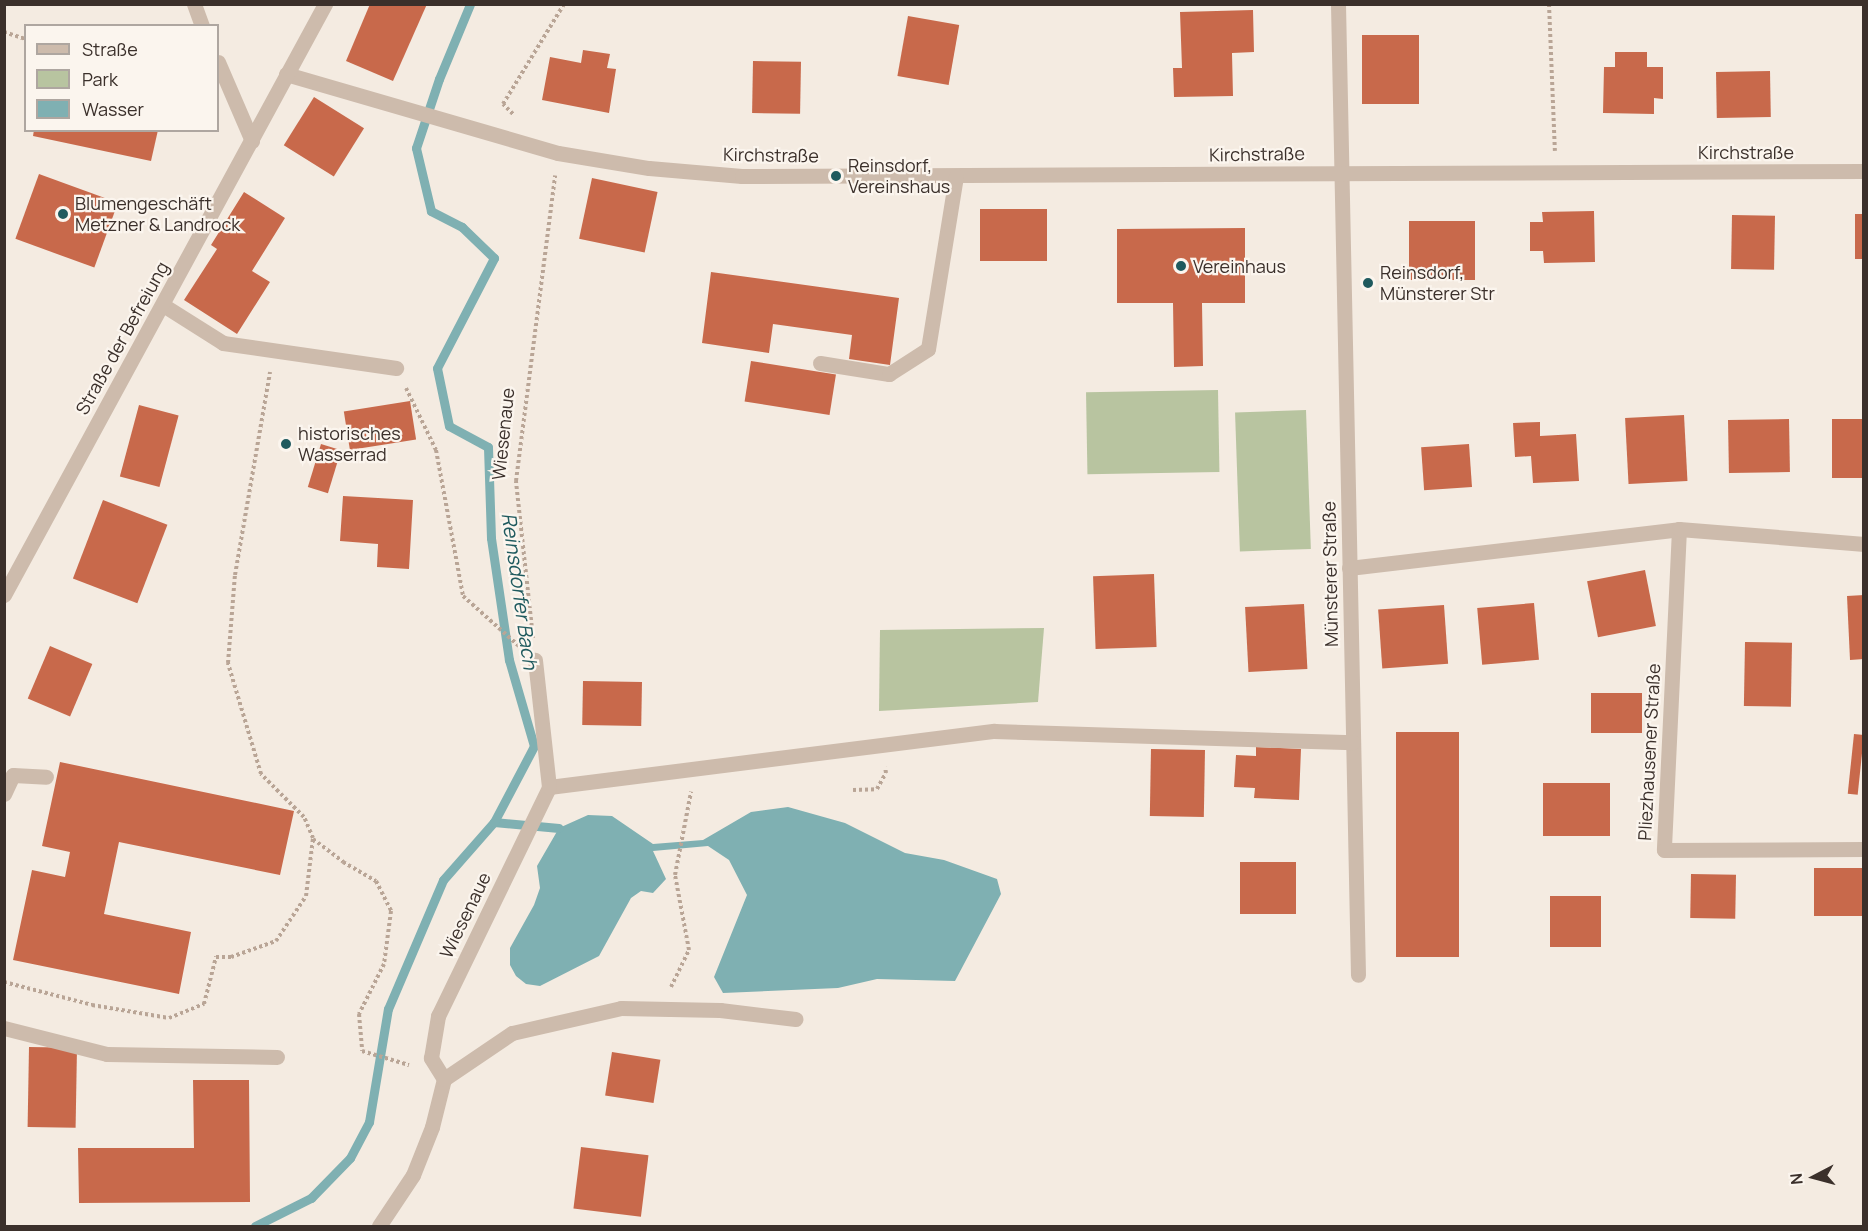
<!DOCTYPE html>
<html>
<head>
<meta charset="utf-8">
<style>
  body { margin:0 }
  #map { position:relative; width:1868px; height:1231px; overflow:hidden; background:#f4ebe1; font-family:Manrope,sans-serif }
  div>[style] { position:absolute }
  .green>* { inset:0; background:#b8c4a0; transform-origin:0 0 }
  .water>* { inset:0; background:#7fb0b2 }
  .stream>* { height:9px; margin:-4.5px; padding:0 4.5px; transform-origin:4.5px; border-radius:4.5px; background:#7fb0b2 }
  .building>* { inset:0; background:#c8694b; transform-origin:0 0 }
  .path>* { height:4px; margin-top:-2px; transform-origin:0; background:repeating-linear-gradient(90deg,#b9a596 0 3px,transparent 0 6px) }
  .minor>* { height:15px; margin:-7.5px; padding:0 7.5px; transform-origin:7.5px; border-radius:7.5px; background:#cdbbac }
  .dots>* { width:16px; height:16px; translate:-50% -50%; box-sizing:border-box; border:3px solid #fbf5ee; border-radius:50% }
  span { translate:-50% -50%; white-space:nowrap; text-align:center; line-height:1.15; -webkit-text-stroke:4.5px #fbf5ee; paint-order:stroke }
  .street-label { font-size:18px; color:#3b302b }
  .poi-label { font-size:18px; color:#3b302b }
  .left { translate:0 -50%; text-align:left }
  .water-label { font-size:20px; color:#1f5a5e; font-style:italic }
  .frame { position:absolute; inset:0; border:6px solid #3b302b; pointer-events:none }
  .legend { position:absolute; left:24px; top:24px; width:195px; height:108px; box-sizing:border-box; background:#fbf5ee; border:2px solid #aea6a0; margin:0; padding:8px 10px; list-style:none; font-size:18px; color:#3b302b }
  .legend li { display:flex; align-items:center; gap:12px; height:30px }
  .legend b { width:30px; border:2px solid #aea6a0 }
  .north { position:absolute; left:1784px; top:1147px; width:60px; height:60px; -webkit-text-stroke:4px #fbf5ee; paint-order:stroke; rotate:264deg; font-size:16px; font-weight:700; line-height:24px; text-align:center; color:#3b302b }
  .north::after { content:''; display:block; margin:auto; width:21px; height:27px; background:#3b302b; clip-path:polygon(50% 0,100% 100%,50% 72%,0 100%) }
</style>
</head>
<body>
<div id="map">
  <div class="green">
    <div style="left:1218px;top:390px;width:82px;height:132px;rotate:89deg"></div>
    <div style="left:1306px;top:410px;width:139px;height:71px;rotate:88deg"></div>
    <div style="clip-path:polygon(1044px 628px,1038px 702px,879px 711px,880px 630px)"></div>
  </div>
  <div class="water">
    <div style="clip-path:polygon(788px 807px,845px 823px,905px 853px,944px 860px,997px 879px,1001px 894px,955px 981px,877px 979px,838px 988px,723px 993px,714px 977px,747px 895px,729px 860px,708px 846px,653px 851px,666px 879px,653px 893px,641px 891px,631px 898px,599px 956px,540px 986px,526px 984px,516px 976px,510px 965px,510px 948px,534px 905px,540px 888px,537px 866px,559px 828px,588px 815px,612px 816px,653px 844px,703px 840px,751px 812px)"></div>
  </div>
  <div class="stream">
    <div style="left:494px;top:822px;width:65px;rotate:5.3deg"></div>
    <div style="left:255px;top:1226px;width:63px;rotate:-26.6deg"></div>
    <div style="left:311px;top:1198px;width:56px;rotate:-45.7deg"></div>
    <div style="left:350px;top:1158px;width:41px;rotate:-62.2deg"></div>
    <div style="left:369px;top:1122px;width:115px;rotate:-80.5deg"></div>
    <div style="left:388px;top:1009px;width:140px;rotate:-66.9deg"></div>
    <div style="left:443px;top:880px;width:77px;rotate:-48.7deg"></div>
    <div style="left:494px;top:822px;width:86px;rotate:-62.2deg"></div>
    <div style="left:534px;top:746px;width:90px;rotate:-106.2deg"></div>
    <div style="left:509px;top:660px;width:123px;rotate:-98.4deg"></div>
    <div style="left:491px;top:538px;width:91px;rotate:-91.9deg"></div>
    <div style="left:488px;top:447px;width:44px;rotate:-151.7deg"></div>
    <div style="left:449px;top:426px;width:59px;rotate:-101.7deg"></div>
    <div style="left:437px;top:368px;width:124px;rotate:-62.6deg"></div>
    <div style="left:494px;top:258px;width:45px;rotate:-135.9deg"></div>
    <div style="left:462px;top:227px;width:35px;rotate:-153deg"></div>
    <div style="left:431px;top:211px;width:65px;rotate:-103.4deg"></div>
    <div style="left:416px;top:148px;width:73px;rotate:-71.6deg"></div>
    <div style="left:439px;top:79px;width:81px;rotate:-67.5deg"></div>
  </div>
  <div class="building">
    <div style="clip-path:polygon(370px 4px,427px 4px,393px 81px,346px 61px)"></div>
    <div style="clip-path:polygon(1253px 10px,1254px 52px,1232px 53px,1233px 96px,1174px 97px,1173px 68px,1182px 68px,1180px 12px)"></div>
    <div style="left:908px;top:16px;width:52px;height:61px;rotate:10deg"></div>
    <div style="left:1419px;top:35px;width:69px;height:57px;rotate:90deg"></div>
    <div style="clip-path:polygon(583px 50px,610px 54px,607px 68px,616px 69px,609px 113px,542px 100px,550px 57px,581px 63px)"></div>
    <div style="clip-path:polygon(1615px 52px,1647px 52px,1647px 67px,1663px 67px,1663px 99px,1654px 98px,1654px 114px,1603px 113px,1604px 67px,1615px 67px)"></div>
    <div style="left:753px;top:61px;width:48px;height:52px;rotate:1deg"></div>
    <div style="left:1770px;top:71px;width:46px;height:54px;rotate:89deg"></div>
    <div style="left:314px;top:97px;width:59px;height:57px;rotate:32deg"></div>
    <div style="clip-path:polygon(34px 130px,158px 130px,151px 161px,33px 136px)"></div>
    <div style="left:39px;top:174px;width:84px;height:69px;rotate:20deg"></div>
    <div style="left:592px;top:178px;width:67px;height:62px;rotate:12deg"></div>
    <div style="clip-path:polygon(244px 192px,285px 218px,252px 271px,270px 282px,237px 334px,184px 300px,217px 249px,211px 245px)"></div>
    <div style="left:980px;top:209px;width:67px;height:52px"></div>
    <div style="clip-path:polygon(1594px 211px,1595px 262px,1544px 263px,1543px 251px,1530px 251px,1530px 222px,1543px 222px,1542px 212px)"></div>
    <div style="left:1855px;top:214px;width:9px;height:45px"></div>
    <div style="left:1732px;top:215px;width:43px;height:54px;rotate:1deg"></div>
    <div style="left:1475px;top:221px;width:59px;height:66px;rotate:90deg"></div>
    <div style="clip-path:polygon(1245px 228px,1245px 303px,1202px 303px,1203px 366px,1174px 367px,1173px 303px,1117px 303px,1117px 229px)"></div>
    <div style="clip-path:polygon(711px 272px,899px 298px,890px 365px,849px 359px,852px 335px,773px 324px,769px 353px,702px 343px)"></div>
    <div style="left:751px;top:361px;width:86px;height:41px;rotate:9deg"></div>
    <div style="left:410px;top:401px;width:39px;height:67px;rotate:81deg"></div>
    <div style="left:139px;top:405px;width:41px;height:74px;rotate:15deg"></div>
    <div style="left:1684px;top:415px;width:66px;height:59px;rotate:87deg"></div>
    <div style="left:1789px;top:419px;width:53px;height:61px;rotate:89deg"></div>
    <div style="left:1832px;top:419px;width:32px;height:59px"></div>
    <div style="clip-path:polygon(1540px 422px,1540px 436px,1576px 434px,1579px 481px,1533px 483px,1531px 456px,1515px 457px,1513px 423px)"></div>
    <div style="left:321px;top:444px;width:21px;height:45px;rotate:17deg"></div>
    <div style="left:1469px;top:444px;width:43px;height:48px;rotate:86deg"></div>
    <div style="clip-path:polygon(343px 496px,413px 500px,409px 569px,377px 567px,378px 544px,340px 541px)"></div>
    <div style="left:103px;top:500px;width:69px;height:84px;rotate:21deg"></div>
    <div style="left:1645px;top:570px;width:57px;height:59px;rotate:79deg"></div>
    <div style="left:1154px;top:574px;width:73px;height:61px;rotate:88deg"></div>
    <div style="clip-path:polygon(1864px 595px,1864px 659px,1850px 660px,1847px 596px)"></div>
    <div style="left:1534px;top:603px;width:57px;height:57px;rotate:85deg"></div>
    <div style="left:1304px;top:604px;width:65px;height:59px;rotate:87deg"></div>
    <div style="left:1444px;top:605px;width:59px;height:66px;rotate:86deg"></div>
    <div style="left:1745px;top:642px;width:47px;height:64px;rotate:1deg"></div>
    <div style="left:50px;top:646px;width:46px;height:57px;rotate:23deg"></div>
    <div style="left:583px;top:681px;width:59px;height:44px;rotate:1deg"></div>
    <div style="left:1591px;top:693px;width:51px;height:40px"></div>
    <div style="left:1396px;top:732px;width:63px;height:225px"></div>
    <div style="left:1854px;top:734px;width:10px;height:60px;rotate:6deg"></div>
    <div style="clip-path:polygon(1256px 747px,1301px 749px,1299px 800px,1254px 798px,1255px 788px,1234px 787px,1236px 755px,1256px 756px)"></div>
    <div style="left:1151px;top:749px;width:54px;height:67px;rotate:1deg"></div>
    <div style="clip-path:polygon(60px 762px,294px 811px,280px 875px,119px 842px,104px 914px,191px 932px,179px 994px,13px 960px,32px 870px,65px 877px,70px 852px,42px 846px)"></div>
    <div style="left:1543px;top:783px;width:67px;height:53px"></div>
    <div style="left:1240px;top:862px;width:56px;height:52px"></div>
    <div style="left:1864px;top:868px;width:48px;height:50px;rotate:90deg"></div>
    <div style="left:1691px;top:874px;width:45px;height:44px;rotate:1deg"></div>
    <div style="left:1550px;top:896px;width:51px;height:51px"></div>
    <div style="left:29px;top:1047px;width:48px;height:80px;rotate:1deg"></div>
    <div style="left:612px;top:1052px;width:49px;height:44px;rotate:9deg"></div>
    <div style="clip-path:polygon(193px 1080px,249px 1080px,250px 1202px,79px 1203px,78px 1148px,194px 1148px)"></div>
    <div style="left:581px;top:1147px;width:68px;height:62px;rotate:7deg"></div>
  </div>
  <div class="path">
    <div style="left:1549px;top:4px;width:147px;rotate:87.7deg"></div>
    <div style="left:4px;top:32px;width:23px;rotate:18deg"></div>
    <div style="left:513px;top:114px;width:14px;rotate:-135deg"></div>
    <div style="left:503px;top:104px;width:117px;rotate:-58.6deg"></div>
    <div style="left:406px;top:388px;width:69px;rotate:64.2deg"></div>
    <div style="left:436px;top:450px;width:148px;rotate:79.5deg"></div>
    <div style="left:463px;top:596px;width:75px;rotate:41.8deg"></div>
    <div style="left:533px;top:638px;width:158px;rotate:-96.2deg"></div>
    <div style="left:516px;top:481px;width:308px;rotate:-82.7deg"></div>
    <div style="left:853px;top:790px;width:24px;rotate:-2deg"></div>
    <div style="left:877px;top:789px;width:18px;rotate:-61deg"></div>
    <div style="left:886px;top:773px;width:6px;rotate:-99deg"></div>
    <div style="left:313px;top:839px;width:38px;rotate:37deg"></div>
    <div style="left:343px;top:862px;width:38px;rotate:30deg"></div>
    <div style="left:376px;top:881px;width:34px;rotate:63deg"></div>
    <div style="left:391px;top:911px;width:53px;rotate:97.5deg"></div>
    <div style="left:384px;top:964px;width:56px;rotate:116.6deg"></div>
    <div style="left:359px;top:1014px;width:37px;rotate:85deg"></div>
    <div style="left:362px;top:1051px;width:49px;rotate:16.6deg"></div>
    <div style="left:4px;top:982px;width:91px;rotate:14.6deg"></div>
    <div style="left:92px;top:1005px;width:78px;rotate:9.6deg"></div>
    <div style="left:169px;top:1018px;width:38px;rotate:-22deg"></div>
    <div style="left:204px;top:1004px;width:49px;rotate:-75.7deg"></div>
    <div style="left:216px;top:957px;width:15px"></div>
    <div style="left:231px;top:957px;width:48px;rotate:-19.6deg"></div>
    <div style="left:276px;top:941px;width:54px;rotate:-56.3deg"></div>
    <div style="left:306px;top:896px;width:58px;rotate:-83.1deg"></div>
    <div style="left:313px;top:838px;width:23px;rotate:-113deg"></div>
    <div style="left:304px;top:817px;width:61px;rotate:-135deg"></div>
    <div style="left:261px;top:774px;width:116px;rotate:-106.6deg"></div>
    <div style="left:228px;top:663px;width:88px;rotate:-85.5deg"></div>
    <div style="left:235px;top:575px;width:206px;rotate:-80.2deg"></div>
    <div style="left:671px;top:987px;width:41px;rotate:-64.1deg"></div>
    <div style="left:689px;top:950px;width:76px;rotate:-100.6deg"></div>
    <div style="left:675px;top:875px;width:85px;rotate:-79.1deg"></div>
  </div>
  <div class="minor">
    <div style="left:194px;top:4px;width:23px;rotate:70deg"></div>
    <div style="left:1338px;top:4px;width:971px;rotate:88.82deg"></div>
    <div style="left:218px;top:62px;width:86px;rotate:66.7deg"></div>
    <div style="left:286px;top:74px;width:283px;rotate:16.2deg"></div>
    <div style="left:558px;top:153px;width:92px;rotate:9.4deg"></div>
    <div style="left:649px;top:168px;width:93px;rotate:4.9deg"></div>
    <div style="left:742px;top:176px;width:1122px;rotate:-0.26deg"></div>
    <div style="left:163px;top:305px;width:71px;rotate:32.3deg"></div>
    <div style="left:223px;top:343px;width:175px;rotate:8.2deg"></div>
    <div style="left:820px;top:363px;width:70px;rotate:9.1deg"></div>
    <div style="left:889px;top:374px;width:46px;rotate:-32.7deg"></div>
    <div style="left:928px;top:349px;width:175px;rotate:-80.8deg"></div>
    <div style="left:1679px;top:529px;width:321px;rotate:92.7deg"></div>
    <div style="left:1664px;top:850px;width:200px;rotate:-0.3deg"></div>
    <div style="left:1349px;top:568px;width:332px;rotate:-6.7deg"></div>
    <div style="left:1679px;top:529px;width:186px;rotate:4.6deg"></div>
    <div style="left:4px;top:595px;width:673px;rotate:-61.49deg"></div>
    <div style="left:549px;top:787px;width:449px;rotate:-7.2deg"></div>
    <div style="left:994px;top:731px;width:359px;rotate:1.8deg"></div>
    <div style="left:4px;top:794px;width:21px;rotate:-65deg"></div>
    <div style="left:13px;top:775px;width:33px;rotate:3deg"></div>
    <div style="left:4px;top:1028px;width:106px;rotate:14.2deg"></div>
    <div style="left:107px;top:1054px;width:170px;rotate:1deg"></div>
    <div style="left:444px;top:1079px;width:82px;rotate:-34.1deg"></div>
    <div style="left:512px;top:1033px;width:112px;rotate:-12.9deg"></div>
    <div style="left:621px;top:1008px;width:99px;rotate:1.2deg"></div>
    <div style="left:720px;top:1010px;width:76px;rotate:6.8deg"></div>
    <div style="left:379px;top:1226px;width:61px;rotate:-56.3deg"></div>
    <div style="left:413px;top:1175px;width:52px;rotate:-68.4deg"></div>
    <div style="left:432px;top:1127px;width:49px;rotate:-76deg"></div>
    <div style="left:444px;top:1079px;width:25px;rotate:-122deg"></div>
    <div style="left:431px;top:1058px;width:43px;rotate:-80.5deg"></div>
    <div style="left:438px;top:1016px;width:254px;rotate:-64.1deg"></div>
    <div style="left:549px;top:787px;width:128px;rotate:-96.3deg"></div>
  </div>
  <div class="dots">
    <div style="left:836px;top:176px;background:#1f5a5e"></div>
    <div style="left:63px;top:214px;background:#1f5a5e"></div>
    <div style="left:1181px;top:266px;background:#1f5a5e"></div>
    <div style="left:1368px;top:283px;background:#1f5a5e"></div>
    <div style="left:286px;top:444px;background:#1f5a5e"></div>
  </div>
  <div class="street-label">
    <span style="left:1746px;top:152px">Kirchstraße</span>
    <span style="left:1257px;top:154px;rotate:-1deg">Kirchstraße</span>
    <span style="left:771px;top:155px;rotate:1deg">Kirchstraße</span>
    <span style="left:122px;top:338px;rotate:-61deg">Straße der Befreiung</span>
    <span style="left:503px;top:434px;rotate:-84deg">Wiesenaue</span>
    <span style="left:1330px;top:574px;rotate:-91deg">Münsterer Straße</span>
    <span style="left:1649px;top:752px;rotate:-87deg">Pliezhausener Straße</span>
    <span style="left:465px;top:915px;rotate:-64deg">Wiesenaue</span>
  </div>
  <div class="poi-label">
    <span class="left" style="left:848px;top:176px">Reinsdorf,<br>Vereinshaus</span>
    <span class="left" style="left:75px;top:214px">Blumengeschäft<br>Metzner &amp; Landrock</span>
    <span class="left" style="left:1193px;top:266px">Vereinhaus</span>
    <span class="left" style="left:1380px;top:283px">Reinsdorf,<br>Münsterer Str</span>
    <span class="left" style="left:298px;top:444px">historisches<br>Wasserrad</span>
  </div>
  <div class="water-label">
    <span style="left:520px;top:591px;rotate:82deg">Reinsdorfer Bach</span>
  </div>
  <div class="frame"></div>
  <ul class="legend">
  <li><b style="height:8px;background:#cdbbac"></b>Straße</li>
  <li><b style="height:16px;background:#b8c4a0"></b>Park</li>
  <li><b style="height:16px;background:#7fb0b2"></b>Wasser</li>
  </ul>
  <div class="north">N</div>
</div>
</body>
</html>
